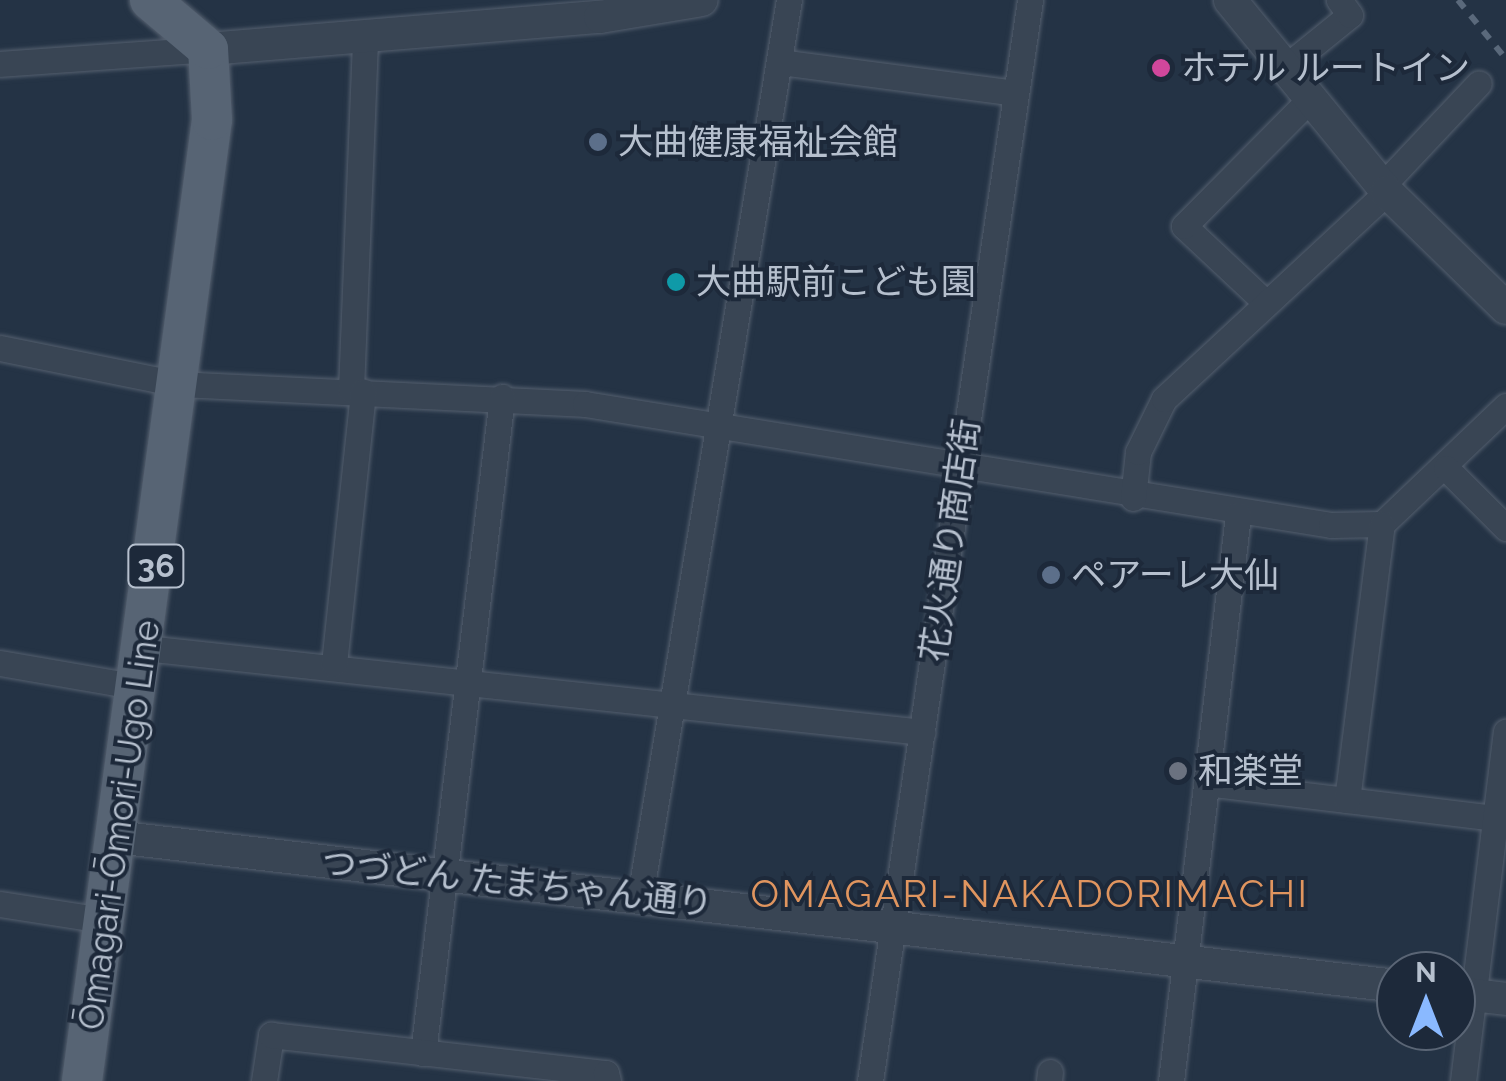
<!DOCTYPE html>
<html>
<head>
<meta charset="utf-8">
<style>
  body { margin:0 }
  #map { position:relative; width:1506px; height:1081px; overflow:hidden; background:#243345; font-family:Raleway,"Noto Sans JP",sans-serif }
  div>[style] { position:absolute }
  .roads { filter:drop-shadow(0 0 2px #545f6e) drop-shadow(0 0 2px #545f6e) }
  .minor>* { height:25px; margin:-12.5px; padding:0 12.5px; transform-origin:12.5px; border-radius:12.5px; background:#394554 }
  .tertiary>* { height:32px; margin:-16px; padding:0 16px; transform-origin:16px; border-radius:16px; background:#394554 }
  .primary>* { height:40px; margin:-20px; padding:0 20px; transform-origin:20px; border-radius:20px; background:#576474 }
  .rail>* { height:6px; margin-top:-3px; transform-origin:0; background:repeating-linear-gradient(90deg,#5a697b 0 10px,transparent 0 20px) }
  .dots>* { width:28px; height:28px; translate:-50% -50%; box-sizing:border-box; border:5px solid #1d293a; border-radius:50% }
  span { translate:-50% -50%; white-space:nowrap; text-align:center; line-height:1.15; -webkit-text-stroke:8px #1d293a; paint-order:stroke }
  .shield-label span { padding:2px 8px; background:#1d293a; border:2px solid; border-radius:8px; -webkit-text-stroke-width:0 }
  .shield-label { font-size:32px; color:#b6c0ce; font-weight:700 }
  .poi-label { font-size:35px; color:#b6c0ce }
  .left { translate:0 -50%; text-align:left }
  .street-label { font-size:35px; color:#b6c0ce }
  .neighbourhood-label { font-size:38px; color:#e0955f; letter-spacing:2.5px }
  .north { position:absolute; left:1376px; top:951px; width:100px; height:100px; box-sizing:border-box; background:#1d293a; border:2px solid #5a6575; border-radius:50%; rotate:0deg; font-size:28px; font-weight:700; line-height:40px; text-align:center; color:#b6c0ce }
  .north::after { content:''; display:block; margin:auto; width:35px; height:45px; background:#8ab9ff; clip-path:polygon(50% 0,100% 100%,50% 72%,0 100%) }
</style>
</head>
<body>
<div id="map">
  <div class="roads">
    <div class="minor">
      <div style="left:780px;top:62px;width:236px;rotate:7.5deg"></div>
      <div style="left:0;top:64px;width:209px;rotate:-4.1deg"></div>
      <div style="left:1282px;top:70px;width:87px;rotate:-39deg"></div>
      <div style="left:1350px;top:15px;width:19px;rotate:-126deg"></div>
      <div style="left:1382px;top:186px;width:141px;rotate:-46.7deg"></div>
      <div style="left:1265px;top:302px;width:111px;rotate:-136.8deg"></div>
      <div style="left:1184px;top:226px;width:176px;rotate:-45.2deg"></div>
      <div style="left:0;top:348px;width:182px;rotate:11.4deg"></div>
      <div style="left:178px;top:384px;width:407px;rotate:2.8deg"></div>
      <div style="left:585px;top:404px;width:756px;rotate:9.21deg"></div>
      <div style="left:1331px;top:525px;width:51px;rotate:-1.1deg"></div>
      <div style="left:1382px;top:524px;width:171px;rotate:-43.6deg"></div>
      <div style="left:351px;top:390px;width:354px;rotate:-87.7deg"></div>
      <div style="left:1446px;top:468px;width:85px;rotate:45deg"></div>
      <div style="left:1133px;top:498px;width:46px;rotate:-83.8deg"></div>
      <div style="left:1138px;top:452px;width:59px;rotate:-63.9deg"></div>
      <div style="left:1164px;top:399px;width:304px;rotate:-42.9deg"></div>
      <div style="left:145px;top:648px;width:782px;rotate:6.17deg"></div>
      <div style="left:0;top:663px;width:141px;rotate:9.8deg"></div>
      <div style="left:334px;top:664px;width:274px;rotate:-83.9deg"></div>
      <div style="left:1206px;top:783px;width:292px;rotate:6.9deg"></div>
      <div style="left:1347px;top:800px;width:278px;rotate:-82.8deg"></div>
      <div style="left:640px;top:897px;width:909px;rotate:-80.57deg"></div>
      <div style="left:0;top:904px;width:104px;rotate:8.8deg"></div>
      <div style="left:423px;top:1053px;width:661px;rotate:-83.13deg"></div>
      <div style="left:264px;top:1081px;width:47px;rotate:-81.3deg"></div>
      <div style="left:271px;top:1035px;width:337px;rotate:6.5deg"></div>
      <div style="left:606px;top:1073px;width:8px;rotate:76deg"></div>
      <div style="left:870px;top:1081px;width:1093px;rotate:-81.58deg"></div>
      <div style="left:1049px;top:1081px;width:9px;rotate:-84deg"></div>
      <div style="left:1171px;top:1081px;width:570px;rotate:-83.25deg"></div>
      <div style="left:1463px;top:1081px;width:352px;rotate:-83deg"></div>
    </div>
    <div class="tertiary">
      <div style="left:1230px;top:0;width:248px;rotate:50.7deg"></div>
      <div style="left:1387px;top:192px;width:166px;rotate:44.3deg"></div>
      <div style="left:208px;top:49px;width:393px;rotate:-4.7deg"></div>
      <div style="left:600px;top:17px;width:103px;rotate:-9.5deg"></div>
      <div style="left:115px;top:837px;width:1290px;rotate:6.63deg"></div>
      <div style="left:1456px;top:993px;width:50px;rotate:6.8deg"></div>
    </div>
    <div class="primary">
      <div style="left:82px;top:1081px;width:970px;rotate:-82.3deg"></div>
      <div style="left:212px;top:120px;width:71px;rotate:-93.2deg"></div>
      <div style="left:208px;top:49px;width:76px;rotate:-139.8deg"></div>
    </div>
  </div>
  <div class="rail">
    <div style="left:1458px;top:0;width:76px;rotate:50.9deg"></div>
  </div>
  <div class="dots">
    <div style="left:1161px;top:68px;background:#d1479c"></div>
    <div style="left:598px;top:142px;background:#5c6f8a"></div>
    <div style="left:676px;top:282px;background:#0f9aa8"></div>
    <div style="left:1051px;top:575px;background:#5c6f8a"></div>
    <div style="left:1178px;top:771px;background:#6b7280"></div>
  </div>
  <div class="shield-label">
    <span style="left:156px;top:566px">36</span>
  </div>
  <div class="poi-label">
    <span class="left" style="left:1181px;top:68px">ホテル ルートイン</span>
    <span class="left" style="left:618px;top:142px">大曲健康福祉会館</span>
    <span class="left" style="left:696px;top:282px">大曲駅前こども園</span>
    <span class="left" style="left:1071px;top:575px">ペアーレ大仙</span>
    <span class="left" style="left:1198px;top:771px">和楽堂</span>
  </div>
  <div class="street-label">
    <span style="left:950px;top:540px;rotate:-82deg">花火通り商店街</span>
    <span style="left:119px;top:825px;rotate:-82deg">Ōmagari-Ōmori-Ugo Line</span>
    <span style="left:517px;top:883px;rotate:6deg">つづどん たまちゃん通り</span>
  </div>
  <div class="neighbourhood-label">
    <span style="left:1030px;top:894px">OMAGARI-NAKADORIMACHI</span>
  </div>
  <div class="north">N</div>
</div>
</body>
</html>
